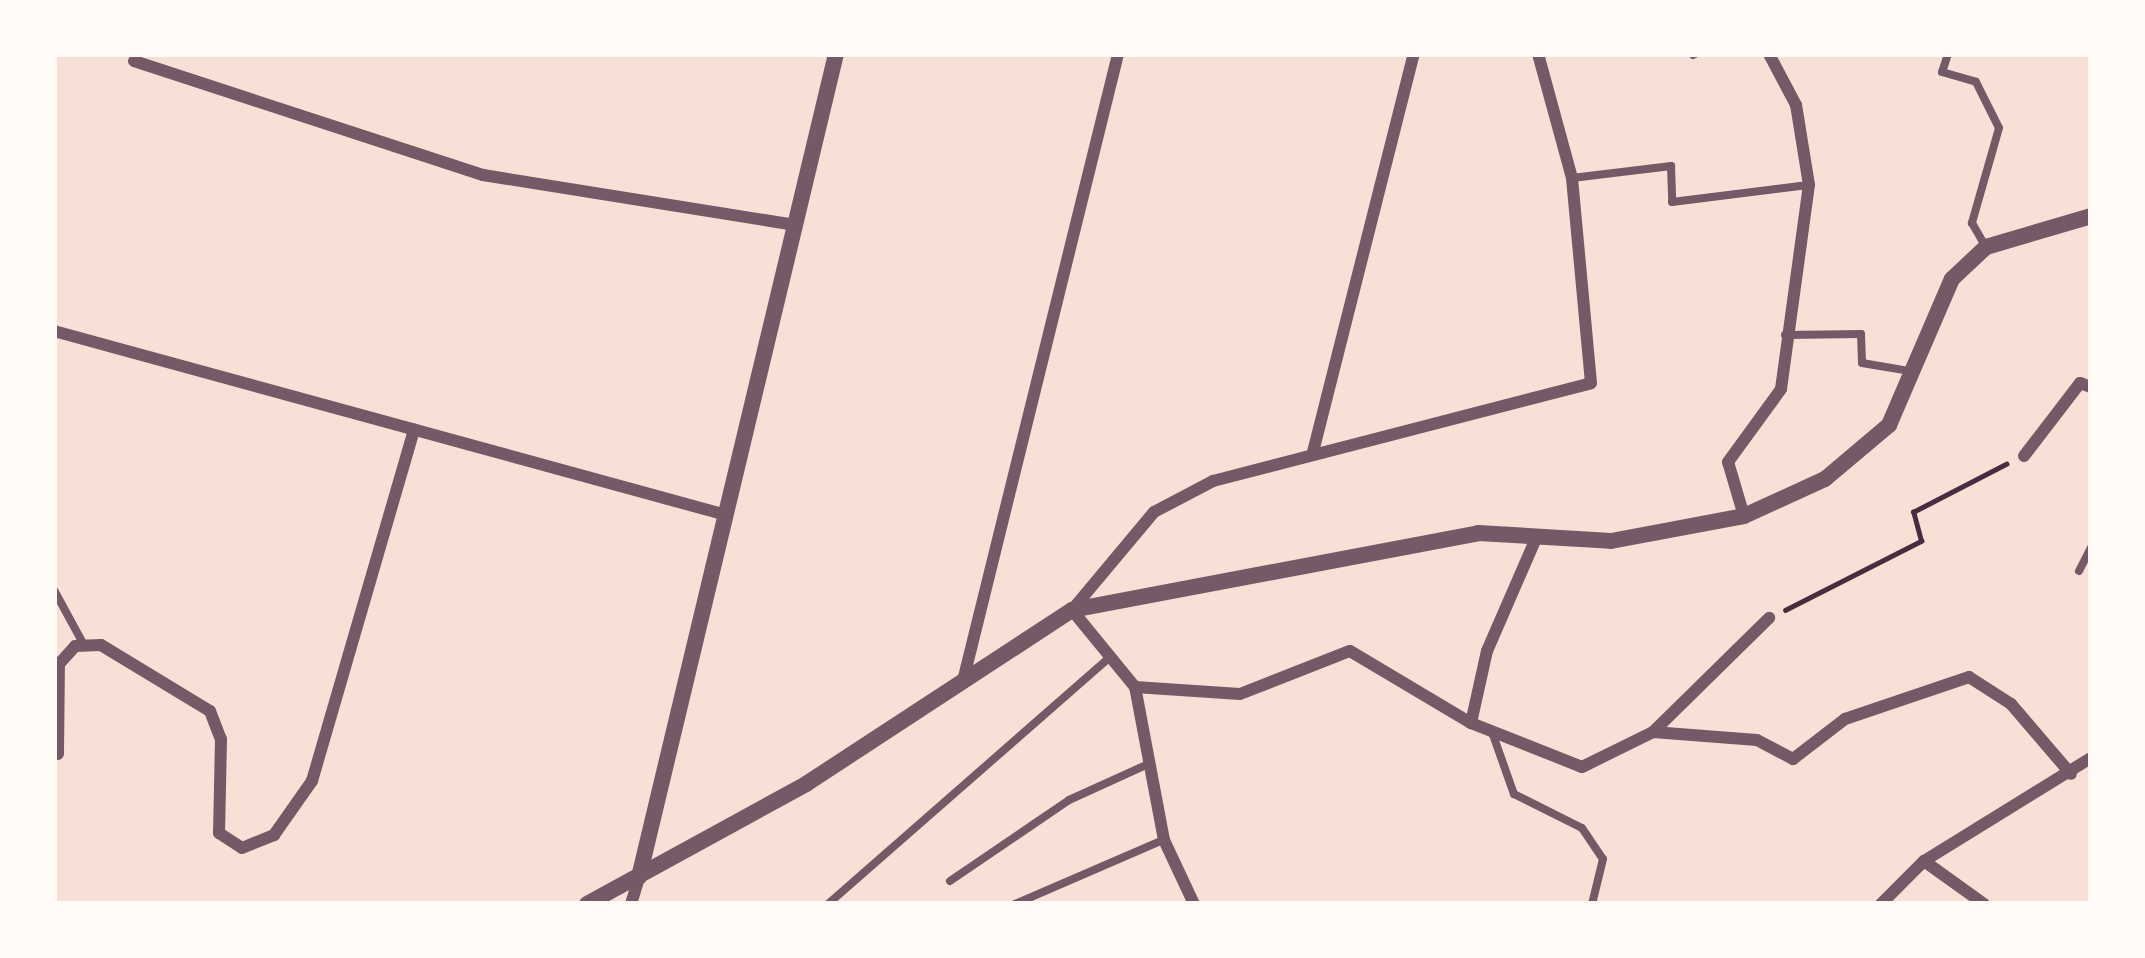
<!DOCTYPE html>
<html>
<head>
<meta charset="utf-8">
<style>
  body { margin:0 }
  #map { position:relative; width:2145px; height:958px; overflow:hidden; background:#f7e1d7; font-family:"Golos Text",sans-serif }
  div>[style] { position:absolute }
  .path>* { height:4.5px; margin:-2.25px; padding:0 2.25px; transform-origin:2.25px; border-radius:2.25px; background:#4a2c40 }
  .service>* { height:8px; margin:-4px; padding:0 4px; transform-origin:4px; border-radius:4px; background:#755966 }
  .minor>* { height:12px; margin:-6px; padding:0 6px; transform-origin:6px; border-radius:6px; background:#755966 }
  .tertiary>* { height:16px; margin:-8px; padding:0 8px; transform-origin:8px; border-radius:8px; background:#755966 }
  span { translate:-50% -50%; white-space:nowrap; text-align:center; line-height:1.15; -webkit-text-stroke:12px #fffaf5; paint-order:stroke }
  .frame { position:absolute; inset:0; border:57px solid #fffaf5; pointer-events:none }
</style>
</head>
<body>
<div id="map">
  <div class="path">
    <div style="left:1785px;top:610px;width:153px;rotate:-26.9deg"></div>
    <div style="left:1921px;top:541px;width:30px;rotate:-105deg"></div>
    <div style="left:1913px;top:512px;width:105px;rotate:-27.3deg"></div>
  </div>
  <div class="service">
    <div style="left:1948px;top:54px;width:19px;rotate:108deg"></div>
    <div style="left:1942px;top:72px;width:35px;rotate:16deg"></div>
    <div style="left:1976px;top:82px;width:51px;rotate:63.4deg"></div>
    <div style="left:1999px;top:128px;width:99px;rotate:105.9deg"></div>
    <div style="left:1972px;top:223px;width:28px;rotate:60deg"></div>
    <div style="left:1693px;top:55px;width:2px;rotate:-27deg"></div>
    <div style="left:1572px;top:178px;width:100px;rotate:-6.9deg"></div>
    <div style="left:1671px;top:166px;width:36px;rotate:88deg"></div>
    <div style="left:1672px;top:202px;width:137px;rotate:-7.1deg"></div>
    <div style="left:1785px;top:335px;width:76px;rotate:-0.8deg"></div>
    <div style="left:1861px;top:334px;width:29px;rotate:88deg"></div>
    <div style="left:1862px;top:363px;width:49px;rotate:9.5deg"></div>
    <div style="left:2079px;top:571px;width:27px;rotate:-63deg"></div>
    <div style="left:54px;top:590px;width:63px;rotate:61.4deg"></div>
    <div style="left:1492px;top:732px;width:66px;rotate:70.5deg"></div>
    <div style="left:1514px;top:794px;width:76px;rotate:26.6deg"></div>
    <div style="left:1582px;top:828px;width:37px;rotate:56deg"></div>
    <div style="left:1603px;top:859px;width:46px;rotate:103.7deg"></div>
    <div style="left:950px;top:881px;width:144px;rotate:-34.2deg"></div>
    <div style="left:1069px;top:800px;width:85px;rotate:-24.4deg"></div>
    <div style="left:828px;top:904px;width:376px;rotate:-41.2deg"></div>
    <div style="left:1015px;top:904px;width:161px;rotate:-23.4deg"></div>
  </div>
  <div class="minor">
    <div style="left:134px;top:61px;width:367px;rotate:18.1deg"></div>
    <div style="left:483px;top:175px;width:316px;rotate:9.1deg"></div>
    <div style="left:54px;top:331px;width:697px;rotate:15.31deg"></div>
    <div style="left:1313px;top:452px;width:411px;rotate:-75.8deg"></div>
    <div style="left:2024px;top:456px;width:92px;rotate:-52.5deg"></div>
    <div style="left:2080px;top:383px;width:12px;rotate:20deg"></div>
    <div style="left:1744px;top:516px;width:56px;rotate:-106.5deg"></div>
    <div style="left:1728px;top:462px;width:90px;rotate:-54deg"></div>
    <div style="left:1781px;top:389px;width:206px;rotate:-82.2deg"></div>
    <div style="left:1809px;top:185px;width:81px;rotate:-99.2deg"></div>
    <div style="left:1796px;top:105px;width:58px;rotate:-117.9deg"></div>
    <div style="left:963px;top:681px;width:646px;rotate:-76.11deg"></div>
    <div style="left:1135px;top:687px;width:105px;rotate:3.8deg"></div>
    <div style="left:1240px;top:694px;width:118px;rotate:-21.4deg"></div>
    <div style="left:1350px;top:651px;width:141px;rotate:30.8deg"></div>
    <div style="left:1471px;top:723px;width:119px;rotate:21.6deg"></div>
    <div style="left:1582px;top:767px;width:79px;rotate:-26.2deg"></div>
    <div style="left:1653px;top:732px;width:104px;rotate:4.4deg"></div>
    <div style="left:1757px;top:740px;width:41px;rotate:27.8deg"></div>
    <div style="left:1793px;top:759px;width:66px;rotate:-37.6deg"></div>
    <div style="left:1845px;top:719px;width:131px;rotate:-18.7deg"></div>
    <div style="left:1969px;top:677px;width:50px;rotate:32.7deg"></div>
    <div style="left:2011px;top:704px;width:92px;rotate:49.4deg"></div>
    <div style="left:1471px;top:723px;width:74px;rotate:-77.5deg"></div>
    <div style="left:1487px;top:651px;width:125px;rotate:-66.5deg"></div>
    <div style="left:1653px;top:732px;width:163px;rotate:-44.5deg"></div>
    <div style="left:58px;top:754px;width:90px;rotate:-89.4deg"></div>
    <div style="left:59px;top:664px;width:24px;rotate:-48deg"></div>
    <div style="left:75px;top:646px;width:26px;rotate:-2deg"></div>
    <div style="left:101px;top:645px;width:127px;rotate:31.2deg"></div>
    <div style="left:210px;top:711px;width:30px;rotate:69deg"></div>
    <div style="left:221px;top:739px;width:94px;rotate:91.2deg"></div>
    <div style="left:219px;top:833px;width:27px;rotate:33deg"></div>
    <div style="left:242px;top:848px;width:35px;rotate:-22deg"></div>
    <div style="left:274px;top:835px;width:66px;rotate:-54.9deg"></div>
    <div style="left:312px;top:781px;width:366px;rotate:-73.8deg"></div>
    <div style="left:1924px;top:861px;width:74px;rotate:35.6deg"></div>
    <div style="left:631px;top:904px;width:28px;rotate:-73deg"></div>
    <div style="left:1194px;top:904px;width:71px;rotate:-115.1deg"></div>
    <div style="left:1164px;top:840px;width:156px;rotate:-100.7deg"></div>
    <div style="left:1135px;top:687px;width:99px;rotate:-129.3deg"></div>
    <div style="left:1072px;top:610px;width:128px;rotate:-50.1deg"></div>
    <div style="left:1154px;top:512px;width:67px;rotate:-27.7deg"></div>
    <div style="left:1213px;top:481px;width:390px;rotate:-14.5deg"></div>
    <div style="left:1591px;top:383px;width:206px;rotate:-95.3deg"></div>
    <div style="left:1572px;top:178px;width:129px;rotate:-105.3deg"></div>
    <div style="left:1881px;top:904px;width:61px;rotate:-45deg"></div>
    <div style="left:1924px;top:861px;width:196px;rotate:-31.7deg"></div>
  </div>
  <div class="tertiary">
    <div style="left:639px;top:877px;width:846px;rotate:-76.54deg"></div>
    <div style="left:587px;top:904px;width:250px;rotate:-28.7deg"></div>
    <div style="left:806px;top:784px;width:318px;rotate:-33.2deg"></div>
    <div style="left:1072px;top:610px;width:413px;rotate:-10.7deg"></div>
    <div style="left:1478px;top:533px;width:133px;rotate:3.4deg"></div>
    <div style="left:1611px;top:541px;width:135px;rotate:-10.6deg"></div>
    <div style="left:1744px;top:516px;width:89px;rotate:-24.6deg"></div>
    <div style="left:1825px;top:479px;width:84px;rotate:-40.2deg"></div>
    <div style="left:1889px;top:425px;width:159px;rotate:-66.7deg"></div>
    <div style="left:1952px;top:279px;width:47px;rotate:-43.3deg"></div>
    <div style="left:1986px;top:247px;width:109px;rotate:-16.4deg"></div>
  </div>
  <div class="frame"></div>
</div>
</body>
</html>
